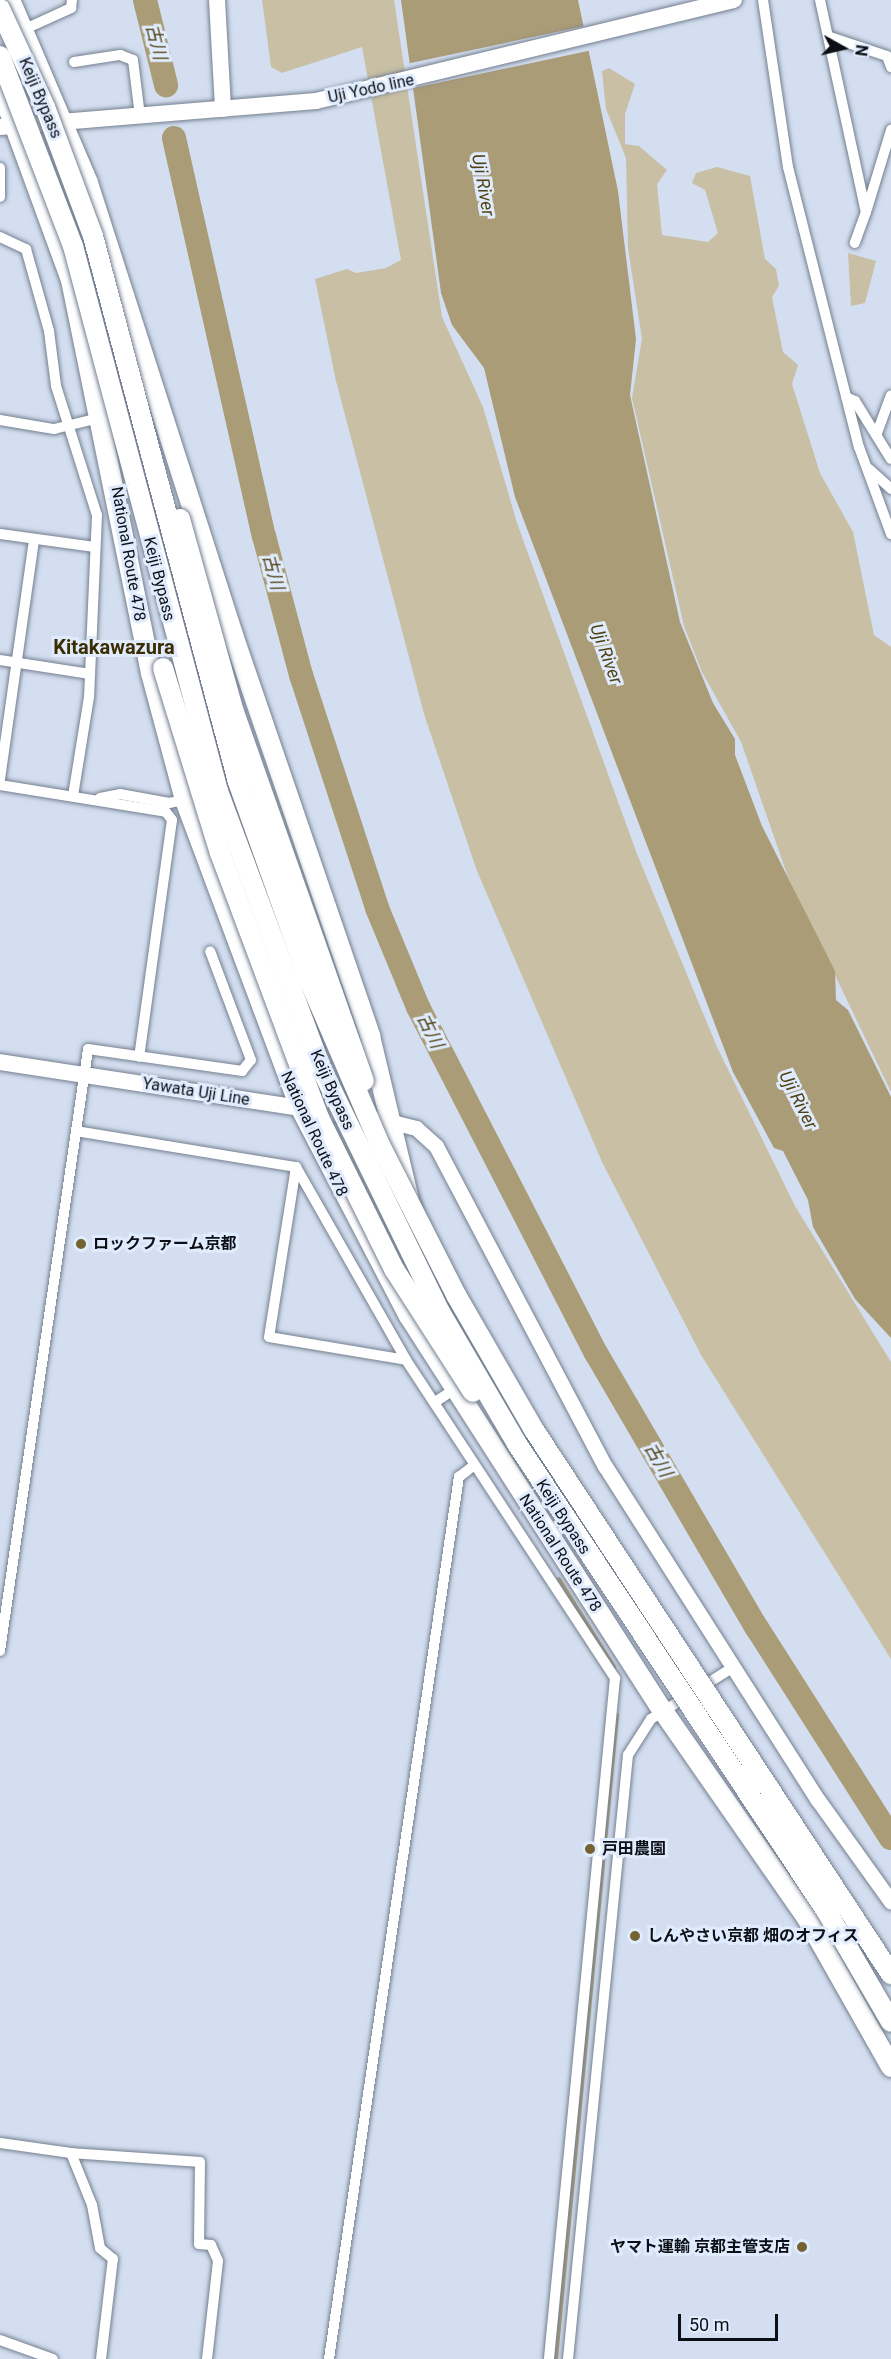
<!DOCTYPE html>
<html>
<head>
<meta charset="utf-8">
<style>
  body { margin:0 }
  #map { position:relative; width:891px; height:2359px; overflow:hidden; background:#d3dff0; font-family:Roboto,"Noto Sans JP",sans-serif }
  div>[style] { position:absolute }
  .green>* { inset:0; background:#c8bfa5 }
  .water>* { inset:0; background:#aa9c77 }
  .pier>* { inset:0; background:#d3dff0; transform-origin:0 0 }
  .stream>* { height:4px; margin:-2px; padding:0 2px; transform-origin:2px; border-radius:2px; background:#aa9c77 }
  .river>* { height:24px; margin:-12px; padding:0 12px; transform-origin:12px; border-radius:12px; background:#aa9c77 }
  .roads { filter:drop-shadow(0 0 2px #747f8f) drop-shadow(0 0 2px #747f8f) }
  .street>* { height:10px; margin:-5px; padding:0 5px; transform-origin:5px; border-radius:5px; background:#fff }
  .secondary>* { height:15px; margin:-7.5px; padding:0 7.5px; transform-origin:7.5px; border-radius:7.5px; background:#fff }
  .primary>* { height:16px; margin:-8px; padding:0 8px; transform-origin:8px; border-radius:8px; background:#fff }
  .highway>* { height:20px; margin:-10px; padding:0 10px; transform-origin:10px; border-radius:10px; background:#fff }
  .bridges { filter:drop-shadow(0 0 2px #747f8f) drop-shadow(0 0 2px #747f8f) }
  .highway-bridge>* { height:20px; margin:-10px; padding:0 10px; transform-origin:10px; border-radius:10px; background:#fff }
  .dots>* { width:16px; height:16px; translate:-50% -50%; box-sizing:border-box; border:3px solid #e0ecfe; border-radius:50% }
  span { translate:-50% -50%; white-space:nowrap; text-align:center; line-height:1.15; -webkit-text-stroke:6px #e0ecfe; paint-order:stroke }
  .street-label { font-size:16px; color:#0c1016 }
  .poi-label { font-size:16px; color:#0c1016; font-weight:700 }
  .left { translate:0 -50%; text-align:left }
  .right { translate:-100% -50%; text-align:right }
  .water-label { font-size:18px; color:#514212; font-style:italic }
  .quarter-label { font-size:20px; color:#3b2d02; font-weight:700 }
  .north { position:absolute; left:813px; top:18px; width:60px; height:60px; -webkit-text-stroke:4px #e0ecfe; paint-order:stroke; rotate:98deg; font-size:16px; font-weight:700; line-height:24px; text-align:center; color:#0c1016 }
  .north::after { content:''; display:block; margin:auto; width:21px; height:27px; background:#0c1016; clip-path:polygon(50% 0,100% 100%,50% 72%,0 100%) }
  .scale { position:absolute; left:678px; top:2314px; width:100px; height:27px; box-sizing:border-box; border:3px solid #0c1016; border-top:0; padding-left:8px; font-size:18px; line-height:21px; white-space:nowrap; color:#0c1016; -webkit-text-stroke:4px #e0ecfe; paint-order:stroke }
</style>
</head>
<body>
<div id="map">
  <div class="green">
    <div style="clip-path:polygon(262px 0,394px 0,442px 317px,483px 407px,517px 523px,637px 854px,717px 1047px,795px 1206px,891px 1362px,891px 1659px,701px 1355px,602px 1162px,477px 871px,424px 714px,336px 381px,315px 279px,347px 269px,356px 273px,386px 268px,401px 260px,362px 47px,282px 73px,271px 67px)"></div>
    <div style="clip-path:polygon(609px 68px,635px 84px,625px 114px,625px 144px,639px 146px,667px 170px,657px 184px,662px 235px,708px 242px,718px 233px,705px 190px,692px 183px,696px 173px,717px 167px,750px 176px,765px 259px,776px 269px,779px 286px,772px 297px,783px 352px,798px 365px,792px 384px,820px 473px,853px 532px,874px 635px,891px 647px,891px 1092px,788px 877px,741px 742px,702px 672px,684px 626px,632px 398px,642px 339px,628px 248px,626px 158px,606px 109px,602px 71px)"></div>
    <div style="clip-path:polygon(848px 253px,876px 261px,865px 303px,851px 306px)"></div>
  </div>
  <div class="water">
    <div style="clip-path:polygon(401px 0,578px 0,618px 191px,636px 339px,630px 395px,680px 622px,713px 703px,735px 739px,735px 755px,762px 826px,835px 971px,836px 1000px,848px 1010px,891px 1097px,891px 1338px,855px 1299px,813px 1227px,808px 1200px,783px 1151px,774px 1148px,733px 1072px,515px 497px,484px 368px,452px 325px,441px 293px)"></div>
  </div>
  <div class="pier">
    <div style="left:585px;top:26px;width:25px;height:183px;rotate:78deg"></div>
  </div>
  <div class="stream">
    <div style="left:559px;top:1579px;width:104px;rotate:58deg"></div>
    <div style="left:556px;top:2359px;width:647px;rotate:-84.59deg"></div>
  </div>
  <div class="river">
    <div style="left:145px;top:0;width:88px;rotate:76.1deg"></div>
    <div style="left:174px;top:138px;width:408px;rotate:77.3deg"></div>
    <div style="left:264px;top:536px;width:144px;rotate:75.1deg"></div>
    <div style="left:301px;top:675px;width:245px;rotate:71.9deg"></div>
    <div style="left:377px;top:908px;width:107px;rotate:67.5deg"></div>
    <div style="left:418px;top:1007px;width:389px;rotate:62.8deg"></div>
    <div style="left:596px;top:1353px;width:319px;rotate:59.7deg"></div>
    <div style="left:757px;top:1628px;width:249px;rotate:57.5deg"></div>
  </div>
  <div class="roads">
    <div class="street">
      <div style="left:763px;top:0;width:169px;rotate:81.5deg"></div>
      <div style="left:788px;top:167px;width:289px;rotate:75.8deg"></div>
      <div style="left:859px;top:447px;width:93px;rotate:69.8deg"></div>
      <div style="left:820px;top:0;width:217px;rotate:77.8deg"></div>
      <div style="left:866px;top:212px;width:33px;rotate:110deg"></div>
      <div style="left:25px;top:29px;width:51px;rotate:-24.5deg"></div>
      <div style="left:71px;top:8px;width:8px;rotate:-83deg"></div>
      <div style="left:830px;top:37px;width:60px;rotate:18.4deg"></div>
      <div style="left:887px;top:56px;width:12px;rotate:70deg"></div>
      <div style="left:74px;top:62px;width:47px;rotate:-8.7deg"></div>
      <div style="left:120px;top:55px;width:14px;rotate:21deg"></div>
      <div style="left:133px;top:60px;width:56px;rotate:82.9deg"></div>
      <div style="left:0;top:168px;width:29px;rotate:90deg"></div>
      <div style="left:867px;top:209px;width:83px;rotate:-73.1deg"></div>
      <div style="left:0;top:237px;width:29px;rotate:25deg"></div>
      <div style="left:26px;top:249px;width:85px;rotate:74.3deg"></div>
      <div style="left:49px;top:331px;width:55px;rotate:82.7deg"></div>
      <div style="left:56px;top:386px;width:135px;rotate:72.4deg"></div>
      <div style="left:97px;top:515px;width:182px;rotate:92.5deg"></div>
      <div style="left:89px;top:697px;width:100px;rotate:99.2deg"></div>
      <div style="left:846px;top:397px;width:10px;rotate:24deg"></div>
      <div style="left:855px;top:401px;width:68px;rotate:58.2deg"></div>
      <div style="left:0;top:420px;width:55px;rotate:9.5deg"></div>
      <div style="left:54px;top:429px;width:50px;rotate:-13.8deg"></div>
      <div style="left:877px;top:433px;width:40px;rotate:-69.8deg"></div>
      <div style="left:869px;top:469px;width:30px;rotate:42deg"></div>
      <div style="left:0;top:534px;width:96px;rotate:7.8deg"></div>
      <div style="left:0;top:660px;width:91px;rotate:8.8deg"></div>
      <div style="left:0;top:779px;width:242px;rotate:-81.9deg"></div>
      <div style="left:0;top:785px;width:168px;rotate:9.2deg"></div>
      <div style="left:166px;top:812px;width:10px;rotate:53deg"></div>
      <div style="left:172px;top:820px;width:239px;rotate:97.9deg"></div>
      <div style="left:100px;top:798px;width:20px;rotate:-11deg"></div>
      <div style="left:120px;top:794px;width:50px;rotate:10.4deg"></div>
      <div style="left:169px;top:803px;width:16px;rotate:-11deg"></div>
      <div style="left:76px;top:1131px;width:223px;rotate:9.3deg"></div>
      <div style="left:296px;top:1167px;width:222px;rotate:60.3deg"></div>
      <div style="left:406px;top:1360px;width:381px;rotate:56.7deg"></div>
      <div style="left:615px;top:1678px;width:684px;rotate:95.54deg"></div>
      <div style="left:296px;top:1167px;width:172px;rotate:99deg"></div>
      <div style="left:269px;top:1337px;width:139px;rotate:9.5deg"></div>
      <div style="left:435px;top:1402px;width:24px;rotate:-33deg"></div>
      <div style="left:0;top:1651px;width:608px;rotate:-81.68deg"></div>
      <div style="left:88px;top:1049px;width:156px;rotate:8.1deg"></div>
      <div style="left:242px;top:1071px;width:14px;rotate:-51deg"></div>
      <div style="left:251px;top:1060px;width:116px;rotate:-110.6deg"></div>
      <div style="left:0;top:2143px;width:72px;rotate:8deg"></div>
      <div style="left:0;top:2340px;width:56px;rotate:19.7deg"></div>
      <div style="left:101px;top:2359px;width:101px;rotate:-83.2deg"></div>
      <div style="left:113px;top:2259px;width:17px;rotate:-140deg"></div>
      <div style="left:100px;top:2248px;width:44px;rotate:-100.5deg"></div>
      <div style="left:92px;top:2205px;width:56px;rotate:-112deg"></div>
      <div style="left:71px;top:2153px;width:129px;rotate:4deg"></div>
      <div style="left:200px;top:2162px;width:82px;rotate:90.7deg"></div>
      <div style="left:199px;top:2244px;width:12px;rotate:5deg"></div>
      <div style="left:211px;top:2245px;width:17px;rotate:66deg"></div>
      <div style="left:218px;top:2261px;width:99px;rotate:96.4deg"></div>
      <div style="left:329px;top:2359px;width:892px;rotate:-81.62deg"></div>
      <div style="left:459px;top:1477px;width:18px;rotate:-38deg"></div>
      <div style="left:568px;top:2359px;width:607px;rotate:-84.33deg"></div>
      <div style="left:628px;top:1755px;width:43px;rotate:-57.4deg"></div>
      <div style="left:651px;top:1719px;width:96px;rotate:-32.2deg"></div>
    </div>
    <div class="secondary">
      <div style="left:392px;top:1122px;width:25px;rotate:14deg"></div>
      <div style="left:416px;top:1128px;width:27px;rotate:42deg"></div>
      <div style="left:436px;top:1146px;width:362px;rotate:62.2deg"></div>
      <div style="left:605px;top:1466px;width:396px;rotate:57.5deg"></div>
      <div style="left:818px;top:1800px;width:125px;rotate:54.4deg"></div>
    </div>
    <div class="primary">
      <div style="left:217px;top:0;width:109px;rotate:86.8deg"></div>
      <div style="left:0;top:127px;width:317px;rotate:-4.7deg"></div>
      <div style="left:316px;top:101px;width:430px;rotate:-13.6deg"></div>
      <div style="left:0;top:1062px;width:384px;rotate:8.7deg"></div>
    </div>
    <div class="highway">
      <div style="left:10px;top:0;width:199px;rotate:66.9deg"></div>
      <div style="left:88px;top:183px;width:475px;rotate:72.2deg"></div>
      <div style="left:233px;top:635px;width:424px;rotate:71.1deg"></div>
      <div style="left:370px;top:1036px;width:247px;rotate:76.6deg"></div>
      <div style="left:0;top:86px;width:207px;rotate:69.9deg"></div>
      <div style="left:71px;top:280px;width:401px;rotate:78.5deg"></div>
      <div style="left:151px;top:673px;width:131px;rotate:75deg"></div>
      <div style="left:185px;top:800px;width:328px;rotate:69.5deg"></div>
      <div style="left:300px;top:1107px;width:236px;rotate:62.5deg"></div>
      <div style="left:409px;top:1316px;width:470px;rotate:57.3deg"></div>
      <div style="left:663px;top:1711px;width:254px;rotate:55.2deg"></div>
      <div style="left:808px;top:1920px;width:169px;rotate:60.5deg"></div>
    </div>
  </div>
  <div class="bridges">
    <div class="highway-bridge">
      <div style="left:0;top:9px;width:108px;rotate:65.3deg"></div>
      <div style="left:45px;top:107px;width:138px;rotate:69.6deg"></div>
      <div style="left:93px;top:236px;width:565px;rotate:75.13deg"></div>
      <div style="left:238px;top:782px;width:210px;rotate:70.3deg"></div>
      <div style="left:309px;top:980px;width:182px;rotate:66.7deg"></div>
      <div style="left:381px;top:1147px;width:166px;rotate:63.1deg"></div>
      <div style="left:456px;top:1295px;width:156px;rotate:60deg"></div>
      <div style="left:534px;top:1430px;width:651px;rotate:56.73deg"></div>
      <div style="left:0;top:56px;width:204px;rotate:69deg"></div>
      <div style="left:73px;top:246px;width:564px;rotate:75.1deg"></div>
      <div style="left:218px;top:791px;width:298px;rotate:69.6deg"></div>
      <div style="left:322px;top:1070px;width:269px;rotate:64deg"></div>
      <div style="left:440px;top:1312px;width:153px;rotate:59.7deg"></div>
      <div style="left:517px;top:1444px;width:561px;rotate:56.48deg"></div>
      <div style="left:827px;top:1912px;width:127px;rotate:59.8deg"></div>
      <div style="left:180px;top:519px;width:200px;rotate:74.4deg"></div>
      <div style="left:234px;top:712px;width:391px;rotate:70.6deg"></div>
      <div style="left:163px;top:668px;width:194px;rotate:72.9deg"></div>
      <div style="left:220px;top:853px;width:283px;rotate:69.5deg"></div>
      <div style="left:319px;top:1118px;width:169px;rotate:63.6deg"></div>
      <div style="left:394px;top:1269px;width:146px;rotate:57.3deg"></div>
    </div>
  </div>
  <div class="dots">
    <div style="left:81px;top:1244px;background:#746331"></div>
    <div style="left:590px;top:1849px;background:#746331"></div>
    <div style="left:635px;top:1936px;background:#746331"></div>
    <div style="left:802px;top:2247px;background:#746331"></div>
  </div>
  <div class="street-label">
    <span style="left:371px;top:89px;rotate:-12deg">Uji Yodo line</span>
    <span style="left:40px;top:98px;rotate:67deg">Keiji Bypass</span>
    <span style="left:128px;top:554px;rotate:80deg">National Route 478</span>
    <span style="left:159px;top:579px;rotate:76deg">Keiji Bypass</span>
    <span style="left:332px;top:1090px;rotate:66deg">Keiji Bypass</span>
    <span style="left:196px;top:1092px;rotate:9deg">Yawata Uji Line</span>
    <span style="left:314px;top:1134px;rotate:65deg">National Route 478</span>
    <span style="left:563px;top:1517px;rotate:57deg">Keiji Bypass</span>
    <span style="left:560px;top:1553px;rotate:57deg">National Route 478</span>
  </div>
  <div class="poi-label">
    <span class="left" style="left:93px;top:1244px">ロックファーム京都</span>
    <span class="left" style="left:602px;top:1849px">戸田農園</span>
    <span class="left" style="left:647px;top:1936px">しんやさい京都 畑のオフィス</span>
    <span class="right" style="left:790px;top:2247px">ヤマト運輸 京都主管支店</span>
  </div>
  <div class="water-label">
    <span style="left:156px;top:42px;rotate:76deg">古川</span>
    <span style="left:483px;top:185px;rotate:80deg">Uji River</span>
    <span style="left:273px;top:572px;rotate:75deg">古川</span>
    <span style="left:606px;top:654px;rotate:70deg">Uji River</span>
    <span style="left:430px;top:1031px;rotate:64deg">古川</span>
    <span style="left:798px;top:1100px;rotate:63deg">Uji River</span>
    <span style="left:658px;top:1460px;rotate:60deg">古川</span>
  </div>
  <div class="quarter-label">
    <span style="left:114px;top:647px">Kitakawazura</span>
  </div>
  <div class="north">N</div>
  <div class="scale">50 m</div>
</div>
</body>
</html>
